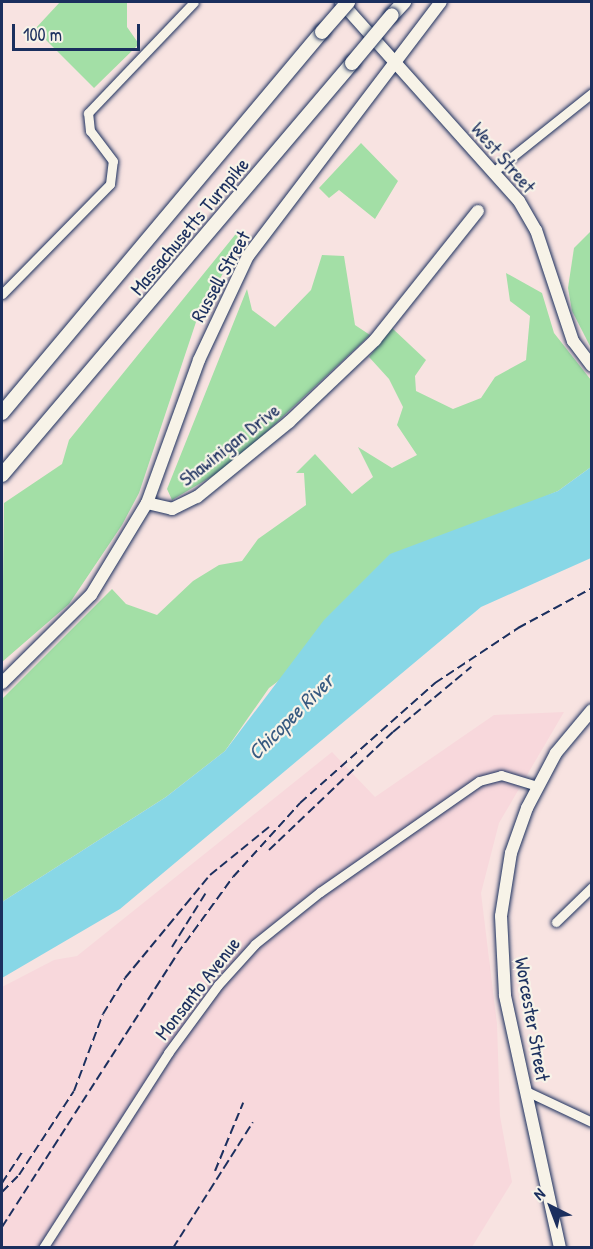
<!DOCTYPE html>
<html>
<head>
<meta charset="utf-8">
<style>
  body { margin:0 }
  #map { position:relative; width:593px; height:1249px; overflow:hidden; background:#f8e3e1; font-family:"Patrick Hand",sans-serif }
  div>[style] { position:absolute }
  .built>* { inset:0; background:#f8d8dc }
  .green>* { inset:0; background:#a3dfa6 }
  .water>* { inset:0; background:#88d7e6 }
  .roads { filter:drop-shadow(0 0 2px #1b2f5e) drop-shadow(0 0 2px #1b2f5e) }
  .minor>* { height:9px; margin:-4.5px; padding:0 4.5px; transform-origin:4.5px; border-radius:4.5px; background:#f7f3e8 }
  .major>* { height:12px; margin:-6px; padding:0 6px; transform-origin:6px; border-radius:6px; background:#f7f3e8 }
  .highway>* { height:14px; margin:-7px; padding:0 7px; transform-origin:7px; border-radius:7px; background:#f7f3e8 }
  .rail>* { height:2px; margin-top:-1px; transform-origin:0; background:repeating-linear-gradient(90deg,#1b2f5e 0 9px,transparent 0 13.5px) }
  .bridges { filter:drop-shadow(0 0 2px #1b2f5e) drop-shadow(0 0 2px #1b2f5e) }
  .highway-bridge>* { height:14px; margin:-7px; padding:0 7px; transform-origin:7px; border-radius:7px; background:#f7f3e8 }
  span { translate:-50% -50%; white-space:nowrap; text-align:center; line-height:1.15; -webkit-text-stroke:4.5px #f7f3e8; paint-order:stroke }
  .street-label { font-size:20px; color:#1b2f5e }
  .water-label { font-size:21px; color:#365980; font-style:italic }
  .frame { position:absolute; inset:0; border:3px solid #1b2f5e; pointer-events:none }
  .north { position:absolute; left:521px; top:1177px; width:60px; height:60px; -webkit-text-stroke:4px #f7f3e8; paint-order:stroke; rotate:318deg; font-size:16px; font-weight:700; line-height:24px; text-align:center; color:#1b2f5e }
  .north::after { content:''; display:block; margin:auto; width:21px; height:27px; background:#1b2f5e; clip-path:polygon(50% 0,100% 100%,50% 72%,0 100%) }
  .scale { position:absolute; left:12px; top:24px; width:128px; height:27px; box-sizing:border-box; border:3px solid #1b2f5e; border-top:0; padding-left:8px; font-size:18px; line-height:21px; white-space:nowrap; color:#1b2f5e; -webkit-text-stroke:4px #f7f3e8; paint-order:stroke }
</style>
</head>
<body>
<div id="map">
  <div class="built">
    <div style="clip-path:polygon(564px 712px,499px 823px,481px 893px,497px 1024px,500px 1116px,512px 1182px,472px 1247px,2px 1248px,2px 987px,54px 960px,77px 956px,332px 752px,375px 797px,494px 715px)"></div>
  </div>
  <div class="green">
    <div style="clip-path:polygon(60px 2px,127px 2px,127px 27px,139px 44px,94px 88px,35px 29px)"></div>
    <div style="clip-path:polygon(361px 143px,398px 181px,375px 219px,339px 190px,329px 198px,319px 188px)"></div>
    <div style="clip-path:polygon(239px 230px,242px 241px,198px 316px,139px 493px,122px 525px,69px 604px,2px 662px,4px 503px,62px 464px,69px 440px)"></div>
    <div style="clip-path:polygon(591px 231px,591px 348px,572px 311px,568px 288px,574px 248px)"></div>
    <div style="clip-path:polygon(322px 255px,344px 256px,355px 325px,370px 335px,260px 438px,216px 474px,172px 500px,167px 489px,247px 289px,252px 310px,275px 327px,311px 290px)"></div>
    <div style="clip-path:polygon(506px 273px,542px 293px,554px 333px,591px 380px,591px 467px,558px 491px,502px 515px,269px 688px,225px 751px,166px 797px,2px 902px,2px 699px,112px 589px,126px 604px,157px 615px,193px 581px,219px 565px,242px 561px,258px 539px,306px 505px,304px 473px,296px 473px,315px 454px,352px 494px,373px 477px,358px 447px,392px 468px,417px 455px,397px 425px,403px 407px,389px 379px,369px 357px,392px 328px,426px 360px,415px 376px,416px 391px,453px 409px,481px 398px,495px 377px,526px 360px,530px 316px,510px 301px)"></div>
  </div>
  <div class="water">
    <div style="clip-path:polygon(591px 467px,591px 558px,481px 607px,120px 909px,2px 978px,2px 902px,166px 797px,225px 751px,324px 620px,390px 554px,558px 491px)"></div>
  </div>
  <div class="roads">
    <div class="minor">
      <div style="left:493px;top:172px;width:127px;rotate:-38.6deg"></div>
      <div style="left:2px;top:294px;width:154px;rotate:-45.5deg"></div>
      <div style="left:110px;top:184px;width:23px;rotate:-83deg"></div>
      <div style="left:113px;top:161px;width:38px;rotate:-127deg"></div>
      <div style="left:90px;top:131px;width:18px;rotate:-96deg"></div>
      <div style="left:88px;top:113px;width:153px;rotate:-46.3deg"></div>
      <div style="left:556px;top:922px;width:50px;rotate:-44.2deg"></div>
      <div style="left:526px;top:1091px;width:73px;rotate:25.2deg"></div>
      <div style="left:43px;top:1248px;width:232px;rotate:-57.3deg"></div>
      <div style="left:168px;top:1053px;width:84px;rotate:-53.7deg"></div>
      <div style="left:218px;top:985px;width:55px;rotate:-47.9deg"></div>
      <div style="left:255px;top:944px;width:83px;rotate:-38.7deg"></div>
      <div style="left:320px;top:892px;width:194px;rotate:-34.9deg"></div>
      <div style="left:479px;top:781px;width:23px;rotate:-15deg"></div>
      <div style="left:501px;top:775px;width:37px;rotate:17deg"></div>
    </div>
    <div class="major">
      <div style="left:341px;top:2px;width:267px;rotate:48.2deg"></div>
      <div style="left:519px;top:201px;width:34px;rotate:60deg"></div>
      <div style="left:536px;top:230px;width:117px;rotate:71.6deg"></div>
      <div style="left:573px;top:341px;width:31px;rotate:53deg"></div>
      <div style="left:147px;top:503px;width:152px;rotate:-70deg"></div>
      <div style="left:199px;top:360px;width:115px;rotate:-64.8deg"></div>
      <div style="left:248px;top:256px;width:319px;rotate:-52.8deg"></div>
      <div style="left:2px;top:683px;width:125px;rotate:-44.7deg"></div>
      <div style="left:91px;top:595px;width:108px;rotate:-58.7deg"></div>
      <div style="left:147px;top:503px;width:26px;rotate:13deg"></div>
      <div style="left:172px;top:509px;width:28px;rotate:-26deg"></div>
      <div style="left:197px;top:497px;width:119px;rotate:-39.2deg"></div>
      <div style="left:289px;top:422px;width:119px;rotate:-43.6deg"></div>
      <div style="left:375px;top:340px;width:165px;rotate:-51.4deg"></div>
      <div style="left:560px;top:1248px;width:259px;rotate:-102.3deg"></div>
      <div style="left:505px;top:995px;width:79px;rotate:-92.9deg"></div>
      <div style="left:501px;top:916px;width:64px;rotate:-81deg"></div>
      <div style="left:511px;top:853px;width:48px;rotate:-70.4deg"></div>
      <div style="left:527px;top:808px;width:62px;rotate:-62.2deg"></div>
      <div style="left:556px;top:753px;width:56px;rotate:-50.1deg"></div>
    </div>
    <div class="highway">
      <div style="left:392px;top:15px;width:18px;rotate:-47deg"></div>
      <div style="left:2px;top:413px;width:498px;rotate:-50deg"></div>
      <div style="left:2px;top:475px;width:541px;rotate:-49.65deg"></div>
    </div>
  </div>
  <div class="rail">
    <div style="left:269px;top:850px;width:171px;rotate:-43.6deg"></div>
    <div style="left:393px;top:732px;width:102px;rotate:-39.8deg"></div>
    <div style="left:172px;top:947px;width:66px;rotate:-58deg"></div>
    <div style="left:215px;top:1171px;width:74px;rotate:-67.6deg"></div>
    <div style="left:2px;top:1183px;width:37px;rotate:-57deg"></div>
    <div style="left:2px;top:1192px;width:24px;rotate:-45deg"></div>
    <div style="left:19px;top:1175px;width:100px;rotate:-56.8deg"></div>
    <div style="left:74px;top:1091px;width:82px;rotate:-69.4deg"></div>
    <div style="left:103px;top:1014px;width:42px;rotate:-58.6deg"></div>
    <div style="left:125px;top:978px;width:134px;rotate:-50.5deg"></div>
    <div style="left:210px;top:875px;width:76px;rotate:-39.1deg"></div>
    <div style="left:2px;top:1227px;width:324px;rotate:-57.3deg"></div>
    <div style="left:177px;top:954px;width:95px;rotate:-54deg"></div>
    <div style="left:233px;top:877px;width:100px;rotate:-47.8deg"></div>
    <div style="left:300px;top:803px;width:181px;rotate:-41.6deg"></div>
    <div style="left:435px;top:683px;width:100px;rotate:-33.5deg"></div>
    <div style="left:518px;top:628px;width:84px;rotate:-28.4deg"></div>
    <div style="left:173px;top:1248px;width:149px;rotate:-57.6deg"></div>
  </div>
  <div class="bridges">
    <div class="highway-bridge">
      <div style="left:322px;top:32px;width:40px;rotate:-49deg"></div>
      <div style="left:352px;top:63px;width:62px;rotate:-50.2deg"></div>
    </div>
  </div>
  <div class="street-label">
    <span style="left:504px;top:157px;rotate:49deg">West Street</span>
    <span style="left:189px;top:226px;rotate:-50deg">Massachusetts Turnpike</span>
    <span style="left:220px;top:276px;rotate:-61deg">Russell Street</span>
    <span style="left:229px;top:444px;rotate:-38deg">Shawinigan Drive</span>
    <span style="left:197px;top:988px;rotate:-52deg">Monsanto Avenue</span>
    <span style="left:533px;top:1019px;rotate:80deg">Worcester Street</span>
  </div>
  <div class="water-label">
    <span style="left:291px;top:717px;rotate:-45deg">Chicopee River</span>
  </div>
  <div class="frame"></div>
  <div class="north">N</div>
  <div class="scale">100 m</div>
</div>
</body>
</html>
